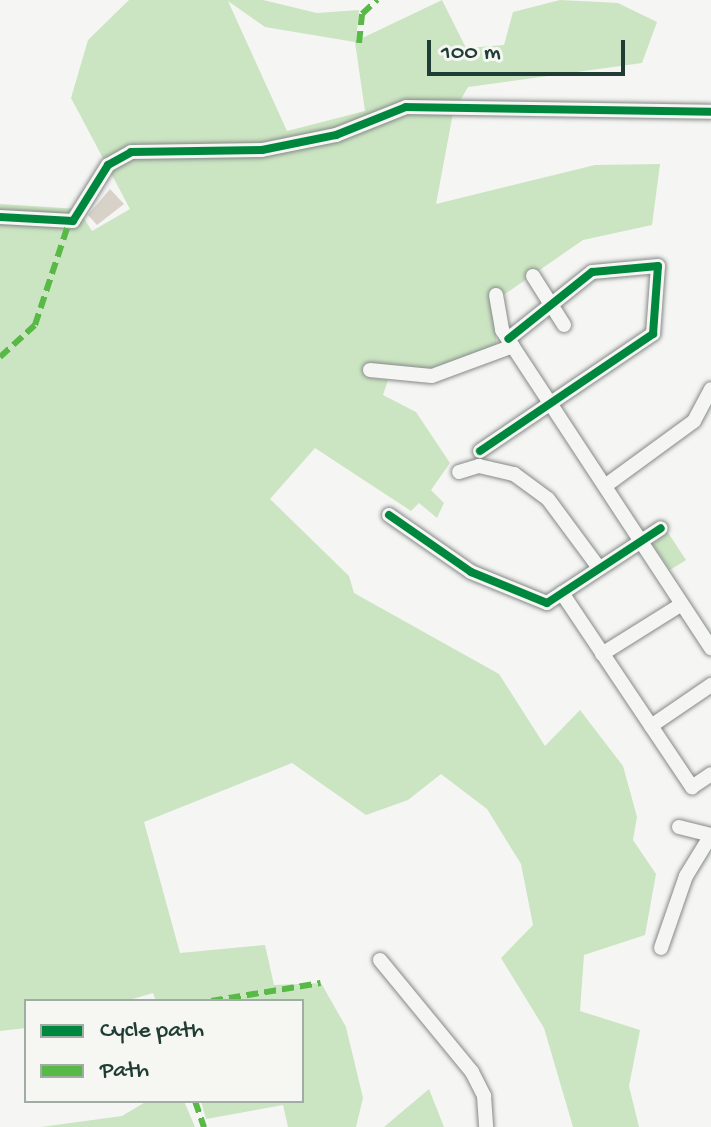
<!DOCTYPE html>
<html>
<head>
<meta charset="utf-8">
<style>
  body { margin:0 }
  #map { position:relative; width:711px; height:1127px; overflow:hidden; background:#f5f5f3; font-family:"Gochi Hand",sans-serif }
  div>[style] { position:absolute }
  .green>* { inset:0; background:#cbe5c2 }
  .building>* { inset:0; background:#d7d1c8 }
  .roads { filter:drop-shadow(0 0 2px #858a88) drop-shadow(0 0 2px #858a88) }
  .minor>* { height:14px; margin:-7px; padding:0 7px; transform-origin:7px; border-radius:7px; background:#f5f5f3 }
  .quiet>* { height:6px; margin-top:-3px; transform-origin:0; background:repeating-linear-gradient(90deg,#58b947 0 12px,transparent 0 18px) }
  .cycleway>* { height:8px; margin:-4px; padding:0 4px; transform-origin:4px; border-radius:4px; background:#00873e }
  span { translate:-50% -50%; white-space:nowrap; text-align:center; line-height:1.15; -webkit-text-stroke:6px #f6f6f2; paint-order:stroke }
  .legend { position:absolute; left:24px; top:999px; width:280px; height:104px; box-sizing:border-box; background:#f6f6f2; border:2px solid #a0aca6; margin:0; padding:10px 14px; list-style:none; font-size:24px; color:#1f3d34 }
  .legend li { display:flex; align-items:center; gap:16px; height:40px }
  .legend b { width:40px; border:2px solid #a0aca6 }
  .scale { position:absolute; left:427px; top:40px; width:198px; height:36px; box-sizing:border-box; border:4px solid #1f3d34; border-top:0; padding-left:10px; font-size:24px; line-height:28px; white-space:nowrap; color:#1f3d34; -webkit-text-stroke:6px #f6f6f2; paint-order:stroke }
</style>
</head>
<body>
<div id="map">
  <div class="green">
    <div style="clip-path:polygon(evenodd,129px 0,263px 0,317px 13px,359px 10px,356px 41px,442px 0,466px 48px,504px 45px,513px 12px,560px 0,618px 3px,657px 22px,642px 63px,468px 87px,453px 113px,436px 204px,595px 165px,660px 164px,652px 225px,583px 240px,505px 294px,492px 293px,497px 347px,428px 369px,369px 363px,369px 378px,388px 380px,383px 395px,416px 412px,450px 463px,431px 490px,444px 503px,437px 518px,419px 503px,411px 511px,315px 448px,270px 499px,349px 576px,354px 593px,499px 674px,545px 746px,580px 710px,623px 766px,637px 817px,633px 840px,656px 874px,645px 935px,584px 955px,580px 1011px,640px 1030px,629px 1086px,639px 1127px,573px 1127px,544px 1028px,501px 958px,533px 925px,521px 864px,487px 809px,441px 774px,408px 800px,366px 815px,292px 763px,144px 822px,180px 953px,265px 945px,274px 985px,321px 983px,346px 1027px,363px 1098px,356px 1127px,288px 1127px,283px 1105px,206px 1119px,201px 1101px,302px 1101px,302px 1001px,156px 1001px,153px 993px,126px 1001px,26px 1001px,26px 1028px,0 1031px,0 204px,78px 209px,92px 231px,130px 209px,71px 98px,88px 40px,129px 0,228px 1px,265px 27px,355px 42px,365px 111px,287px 131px,228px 1px)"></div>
    <div style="clip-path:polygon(667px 531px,686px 560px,670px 570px,653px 545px)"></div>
    <div style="clip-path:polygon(429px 1089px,444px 1127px,384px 1127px)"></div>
    <div style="clip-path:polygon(147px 1101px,184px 1101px,195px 1127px,41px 1127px,122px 1116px)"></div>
  </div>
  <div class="building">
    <div style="clip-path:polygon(110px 189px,124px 204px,97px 225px,88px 215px)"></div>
  </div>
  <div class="roads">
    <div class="minor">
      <div style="left:0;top:217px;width:73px;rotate:3.1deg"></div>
      <div style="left:73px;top:221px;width:66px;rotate:-58deg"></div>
      <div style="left:108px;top:165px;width:26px;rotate:-29deg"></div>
      <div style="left:131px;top:152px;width:131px;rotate:-0.9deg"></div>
      <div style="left:262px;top:150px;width:76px;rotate:-11.5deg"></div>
      <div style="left:336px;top:135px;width:75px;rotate:-21.8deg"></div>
      <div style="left:406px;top:107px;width:305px;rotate:0.9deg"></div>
      <div style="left:533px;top:276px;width:58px;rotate:57.7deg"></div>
      <div style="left:496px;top:295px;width:36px;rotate:80deg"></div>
      <div style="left:502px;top:330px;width:381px;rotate:56.7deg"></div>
      <div style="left:370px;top:370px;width:62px;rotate:5.5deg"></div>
      <div style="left:432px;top:376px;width:86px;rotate:-20.3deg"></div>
      <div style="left:480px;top:451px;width:209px;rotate:-34.1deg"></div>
      <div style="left:653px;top:334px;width:68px;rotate:-85.8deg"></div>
      <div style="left:658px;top:266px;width:66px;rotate:174.8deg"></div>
      <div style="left:592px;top:272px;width:107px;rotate:141.4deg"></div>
      <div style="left:459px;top:472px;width:21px;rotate:-17deg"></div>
      <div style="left:479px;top:466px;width:36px;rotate:13deg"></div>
      <div style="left:514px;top:474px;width:42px;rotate:36.3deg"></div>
      <div style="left:548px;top:499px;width:86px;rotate:53.5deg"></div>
      <div style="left:605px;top:486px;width:110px;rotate:-36.1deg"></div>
      <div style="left:694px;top:421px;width:36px;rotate:-62deg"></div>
      <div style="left:389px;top:515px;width:100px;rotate:34.8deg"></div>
      <div style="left:471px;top:572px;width:82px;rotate:22.2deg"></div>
      <div style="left:547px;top:603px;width:136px;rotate:-33.3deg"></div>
      <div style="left:562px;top:593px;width:234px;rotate:56.2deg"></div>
      <div style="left:692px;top:787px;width:23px;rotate:-34deg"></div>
      <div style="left:602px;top:654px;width:94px;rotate:-32deg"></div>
      <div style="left:651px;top:726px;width:73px;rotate:-34.3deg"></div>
      <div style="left:679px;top:827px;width:33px;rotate:14deg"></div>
      <div style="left:661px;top:948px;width:76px;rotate:-70.9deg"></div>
      <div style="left:686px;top:876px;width:48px;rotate:-58.6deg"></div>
      <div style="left:380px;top:960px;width:145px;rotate:50.6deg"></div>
      <div style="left:472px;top:1072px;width:27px;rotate:63deg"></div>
      <div style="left:484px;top:1096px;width:31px;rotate:86deg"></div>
    </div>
  </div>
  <div class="quiet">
    <div style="left:359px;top:43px;width:29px;rotate:-84deg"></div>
    <div style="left:362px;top:14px;width:21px;rotate:-43deg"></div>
    <div style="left:0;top:357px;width:47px;rotate:-42.4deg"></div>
    <div style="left:35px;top:325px;width:108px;rotate:-71.7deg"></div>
    <div style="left:211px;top:1001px;width:111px;rotate:-9.3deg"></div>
    <div style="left:195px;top:1101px;width:28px;rotate:71deg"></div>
  </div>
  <div class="cycleway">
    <div style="left:0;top:217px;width:73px;rotate:3.1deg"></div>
    <div style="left:73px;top:221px;width:66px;rotate:-58deg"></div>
    <div style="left:108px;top:165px;width:26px;rotate:-29deg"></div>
    <div style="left:131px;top:152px;width:131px;rotate:-0.9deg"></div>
    <div style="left:262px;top:150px;width:76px;rotate:-11.5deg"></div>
    <div style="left:336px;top:135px;width:75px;rotate:-21.8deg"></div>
    <div style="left:406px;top:107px;width:305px;rotate:0.9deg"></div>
    <div style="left:480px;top:451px;width:209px;rotate:-34.1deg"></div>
    <div style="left:653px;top:334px;width:68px;rotate:-85.8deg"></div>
    <div style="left:658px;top:266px;width:66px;rotate:174.8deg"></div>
    <div style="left:592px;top:272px;width:107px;rotate:141.4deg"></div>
    <div style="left:389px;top:515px;width:100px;rotate:34.8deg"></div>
    <div style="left:471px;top:572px;width:82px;rotate:22.2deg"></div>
    <div style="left:547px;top:603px;width:136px;rotate:-33.3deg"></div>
  </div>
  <ul class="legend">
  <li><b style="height:10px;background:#00873e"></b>Cycle path</li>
  <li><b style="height:10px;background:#58b947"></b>Path</li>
  </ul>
  <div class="scale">100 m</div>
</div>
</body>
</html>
